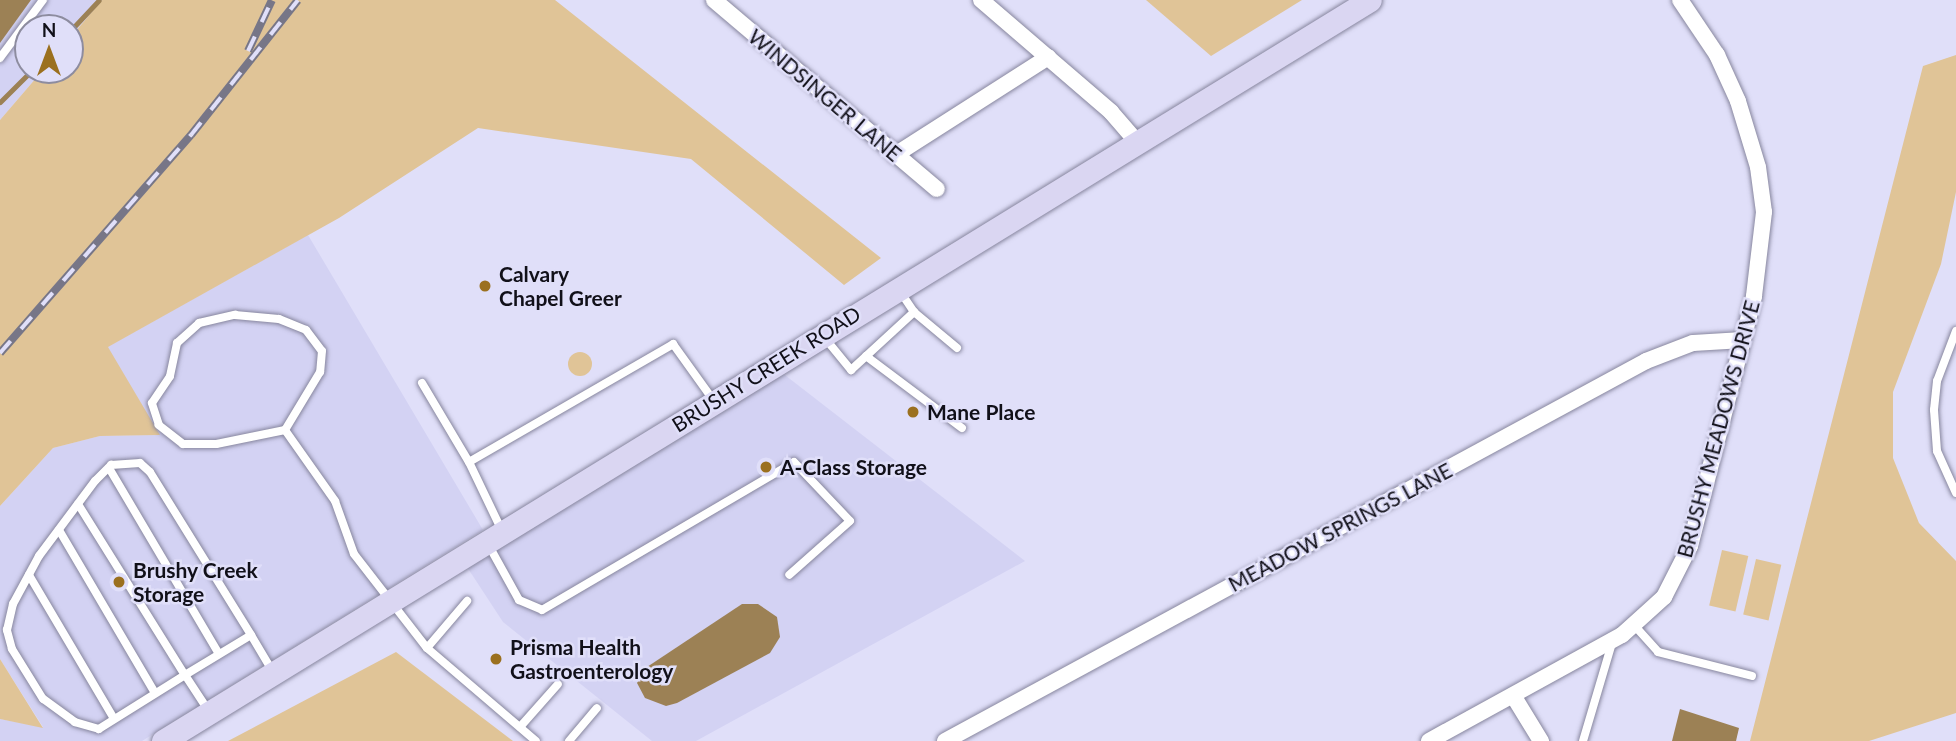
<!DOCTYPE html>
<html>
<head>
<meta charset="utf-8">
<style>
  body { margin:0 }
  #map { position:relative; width:1956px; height:741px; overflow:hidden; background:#e0dff9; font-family:Lato,sans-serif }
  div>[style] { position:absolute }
  .built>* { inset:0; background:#d3d2f3 }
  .green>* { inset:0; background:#e0c497; transform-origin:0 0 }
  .round { border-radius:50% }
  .water>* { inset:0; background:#9c8155 }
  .stream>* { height:5px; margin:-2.5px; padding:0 2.5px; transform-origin:2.5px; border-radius:2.5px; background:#9c8155 }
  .roads { filter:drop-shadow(0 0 2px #87869e) drop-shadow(0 0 2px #87869e) }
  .lane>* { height:8px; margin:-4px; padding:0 4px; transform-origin:4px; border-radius:4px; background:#fff }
  .street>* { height:16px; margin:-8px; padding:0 8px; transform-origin:8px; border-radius:8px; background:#fff }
  .secondary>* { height:23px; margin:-11.5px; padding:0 11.5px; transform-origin:11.5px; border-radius:11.5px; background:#dad6f2 }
  .rail>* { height:8px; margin-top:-4px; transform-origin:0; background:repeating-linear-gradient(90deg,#e0dff9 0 16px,#777687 0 32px); box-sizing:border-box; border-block:2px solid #777687 }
  .dots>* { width:19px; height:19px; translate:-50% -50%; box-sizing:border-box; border:4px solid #e0dff9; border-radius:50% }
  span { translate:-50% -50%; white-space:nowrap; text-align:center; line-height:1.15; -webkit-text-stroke:5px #e0dff9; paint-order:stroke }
  .street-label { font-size:21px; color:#111019 }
  .poi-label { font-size:21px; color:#111019; font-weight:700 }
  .left { translate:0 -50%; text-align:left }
  .north { position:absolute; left:14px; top:14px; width:70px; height:70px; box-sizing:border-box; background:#e0dff9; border:2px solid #8d8c9f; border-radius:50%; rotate:0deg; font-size:19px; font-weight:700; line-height:28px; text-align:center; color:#111019 }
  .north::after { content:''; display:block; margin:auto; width:24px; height:32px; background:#9b701f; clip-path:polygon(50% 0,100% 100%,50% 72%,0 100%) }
</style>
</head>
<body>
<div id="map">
  <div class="built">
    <div style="clip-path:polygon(0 0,102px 0,70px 38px,70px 28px,28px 28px,28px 70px,43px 70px,0 120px)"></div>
    <div style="clip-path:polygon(308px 235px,483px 530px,142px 741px,0 741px,0 719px,43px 727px,0 659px,0 506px,53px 448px,100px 436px,159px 435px,107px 347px)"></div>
    <div style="clip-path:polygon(781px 372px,1025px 561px,696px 741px,652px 741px,503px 622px,467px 567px)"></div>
  </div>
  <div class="green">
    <div style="clip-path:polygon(102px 0,555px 0,881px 258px,844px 285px,691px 159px,478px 128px,339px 218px,108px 347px,160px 435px,100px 436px,53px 448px,0 506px,0 120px,43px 70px,70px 70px,70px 38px)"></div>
    <div style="clip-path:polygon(1146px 0,1302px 0,1211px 56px)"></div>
    <div style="clip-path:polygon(1956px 55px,1956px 192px,1941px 264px,1893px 392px,1893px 458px,1919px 523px,1956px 561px,1956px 713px,1869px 741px,1750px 741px,1923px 66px)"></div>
    <div class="round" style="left:568px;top:352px;width:24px;height:24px"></div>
    <div style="left:1722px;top:550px;width:27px;height:57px;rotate:13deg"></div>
    <div style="left:1756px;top:559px;width:26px;height:57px;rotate:13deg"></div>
    <div style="clip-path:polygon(396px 652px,513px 741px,228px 741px)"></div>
    <div style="clip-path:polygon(0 659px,43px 728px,0 719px)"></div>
  </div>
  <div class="water">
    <div style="clip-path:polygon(0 0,31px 0,0 43px)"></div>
    <div style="clip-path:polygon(742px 604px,758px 604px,777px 617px,780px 637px,770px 653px,677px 703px,666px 706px,645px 698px,637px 683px,647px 667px)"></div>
    <div style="clip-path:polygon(1680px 709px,1739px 728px,1736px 741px,1672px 741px)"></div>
  </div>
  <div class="stream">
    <div style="left:70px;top:31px;width:42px;rotate:-46.9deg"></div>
    <div style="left:0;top:102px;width:45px;rotate:-45deg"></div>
  </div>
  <div class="roads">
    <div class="lane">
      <div style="left:0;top:58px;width:72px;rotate:-53.4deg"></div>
      <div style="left:914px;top:312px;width:56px;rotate:39.9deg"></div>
      <div style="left:1956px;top:331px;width:53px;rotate:110.8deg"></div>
      <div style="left:1937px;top:381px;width:29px;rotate:96deg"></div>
      <div style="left:1934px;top:410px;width:41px;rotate:85.8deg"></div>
      <div style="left:1937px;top:451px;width:46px;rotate:65.7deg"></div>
      <div style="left:824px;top:337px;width:43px;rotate:50.7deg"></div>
      <div style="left:851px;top:370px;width:86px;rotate:-42.6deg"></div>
      <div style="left:914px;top:312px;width:27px;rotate:-124deg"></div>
      <div style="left:866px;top:356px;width:120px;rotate:36.9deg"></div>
      <div style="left:422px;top:383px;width:92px;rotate:59.3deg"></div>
      <div style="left:469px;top:462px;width:76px;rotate:64.4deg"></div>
      <div style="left:285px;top:430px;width:70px;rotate:168.5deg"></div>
      <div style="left:216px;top:444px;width:33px;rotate:180deg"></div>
      <div style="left:183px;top:444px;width:31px;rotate:-142deg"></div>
      <div style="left:159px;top:425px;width:23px;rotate:-108deg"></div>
      <div style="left:152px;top:403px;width:32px;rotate:-56deg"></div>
      <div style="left:170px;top:376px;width:34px;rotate:-78deg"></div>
      <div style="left:177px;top:343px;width:30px;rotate:-42deg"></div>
      <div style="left:199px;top:323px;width:37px;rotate:-13deg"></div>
      <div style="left:235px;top:315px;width:44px;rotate:5.2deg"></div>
      <div style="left:279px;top:319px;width:29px;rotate:22deg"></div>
      <div style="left:306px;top:330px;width:26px;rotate:53deg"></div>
      <div style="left:322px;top:351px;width:21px;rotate:95deg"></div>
      <div style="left:320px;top:372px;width:68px;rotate:121.1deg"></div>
      <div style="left:285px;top:430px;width:87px;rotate:54.8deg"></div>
      <div style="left:335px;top:501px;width:56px;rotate:70.3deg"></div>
      <div style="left:354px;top:554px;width:119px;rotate:52.2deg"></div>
      <div style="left:427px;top:648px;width:143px;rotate:40.5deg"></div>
      <div style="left:469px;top:462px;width:236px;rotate:-30deg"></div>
      <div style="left:673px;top:344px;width:70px;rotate:54.3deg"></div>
      <div style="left:109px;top:468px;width:216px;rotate:59.4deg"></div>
      <div style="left:78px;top:504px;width:202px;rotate:58deg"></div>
      <div style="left:185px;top:675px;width:102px;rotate:147.9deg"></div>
      <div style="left:99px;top:729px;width:25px;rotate:-164deg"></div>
      <div style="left:75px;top:722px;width:39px;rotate:-144deg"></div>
      <div style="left:43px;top:699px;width:59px;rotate:-121.8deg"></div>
      <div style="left:12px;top:649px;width:20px;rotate:-105deg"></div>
      <div style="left:7px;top:630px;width:27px;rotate:-77deg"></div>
      <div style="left:13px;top:604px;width:55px;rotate:-61.6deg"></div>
      <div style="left:39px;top:556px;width:94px;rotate:-53.3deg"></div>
      <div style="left:95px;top:481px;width:23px;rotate:-45deg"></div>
      <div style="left:111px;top:465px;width:29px;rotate:-4deg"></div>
      <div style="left:140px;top:463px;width:13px;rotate:42deg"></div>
      <div style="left:150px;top:472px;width:192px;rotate:58.2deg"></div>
      <div style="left:59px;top:530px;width:189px;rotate:59.5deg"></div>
      <div style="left:488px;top:544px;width:64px;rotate:61deg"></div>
      <div style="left:519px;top:600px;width:25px;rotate:23deg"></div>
      <div style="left:542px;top:610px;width:292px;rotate:-30.4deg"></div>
      <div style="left:794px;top:462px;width:81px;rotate:46.5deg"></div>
      <div style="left:850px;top:521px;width:81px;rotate:138.5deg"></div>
      <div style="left:29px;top:575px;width:167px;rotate:59.4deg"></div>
      <div style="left:1634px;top:625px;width:36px;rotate:48deg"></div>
      <div style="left:1658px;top:652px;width:97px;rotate:14.3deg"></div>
      <div style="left:427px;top:648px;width:62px;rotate:-49.6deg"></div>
      <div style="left:208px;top:710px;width:42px;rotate:-123.3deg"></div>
      <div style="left:185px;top:675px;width:77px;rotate:-31.2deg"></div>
      <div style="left:251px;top:635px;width:43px;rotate:59.3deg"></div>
      <div style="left:520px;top:727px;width:57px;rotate:-48.5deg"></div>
      <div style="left:569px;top:741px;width:43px;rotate:-49.7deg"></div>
      <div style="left:1583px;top:741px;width:102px;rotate:-73.5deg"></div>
    </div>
    <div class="street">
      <div style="left:714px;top:0;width:292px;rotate:40.3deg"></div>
      <div style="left:981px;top:0;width:172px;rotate:40.7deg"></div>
      <div style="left:1111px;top:112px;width:40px;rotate:49deg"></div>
      <div style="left:895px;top:155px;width:182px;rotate:-32.6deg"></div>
      <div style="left:1514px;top:697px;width:52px;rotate:58.5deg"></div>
      <div style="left:945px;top:741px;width:797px;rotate:-28.46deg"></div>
      <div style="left:1646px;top:361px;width:50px;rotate:-21deg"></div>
      <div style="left:1693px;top:343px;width:50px;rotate:-3.4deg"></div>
      <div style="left:1429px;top:741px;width:220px;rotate:-28.8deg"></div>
      <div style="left:1622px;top:635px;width:57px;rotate:-42.1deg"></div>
      <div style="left:1664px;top:597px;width:57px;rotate:-63deg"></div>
      <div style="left:1690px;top:546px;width:258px;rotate:-75.6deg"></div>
      <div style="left:1754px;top:296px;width:85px;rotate:-83.2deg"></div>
      <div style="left:1764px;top:212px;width:45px;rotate:-97.6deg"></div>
      <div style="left:1758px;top:167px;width:69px;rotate:-106.9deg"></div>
      <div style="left:1738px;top:101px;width:51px;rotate:-114.5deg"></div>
      <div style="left:1717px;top:55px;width:66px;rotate:-123.9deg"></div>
    </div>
    <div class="secondary">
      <div style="left:163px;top:741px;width:1416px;rotate:-31.55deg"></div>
    </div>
  </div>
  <div class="rail">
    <div style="left:248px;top:51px;width:56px;rotate:-64.8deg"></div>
    <div style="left:0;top:353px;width:290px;rotate:-48.8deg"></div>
    <div style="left:191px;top:135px;width:172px;rotate:-51.6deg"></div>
  </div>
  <div class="dots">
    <div style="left:485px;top:286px;background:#9b701f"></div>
    <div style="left:913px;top:412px;background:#9b701f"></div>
    <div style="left:766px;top:467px;background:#9b701f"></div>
    <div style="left:119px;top:582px;background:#9b701f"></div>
    <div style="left:496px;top:659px;background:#9b701f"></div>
  </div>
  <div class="street-label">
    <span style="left:825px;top:95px;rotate:40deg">WINDSINGER LANE</span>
    <span style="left:766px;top:369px;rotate:-32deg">BRUSHY CREEK ROAD</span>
    <span style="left:1718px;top:429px;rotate:-75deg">BRUSHY MEADOWS DRIVE</span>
    <span style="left:1340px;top:527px;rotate:-28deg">MEADOW SPRINGS LANE</span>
  </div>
  <div class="poi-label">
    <span class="left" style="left:499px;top:286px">Calvary<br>Chapel Greer</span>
    <span class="left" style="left:927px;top:412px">Mane Place</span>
    <span class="left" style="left:780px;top:467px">A-Class Storage</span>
    <span class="left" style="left:133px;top:582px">Brushy Creek<br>Storage</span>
    <span class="left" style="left:510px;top:659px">Prisma Health<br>Gastroenterology</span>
  </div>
  <div class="north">N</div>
</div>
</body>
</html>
